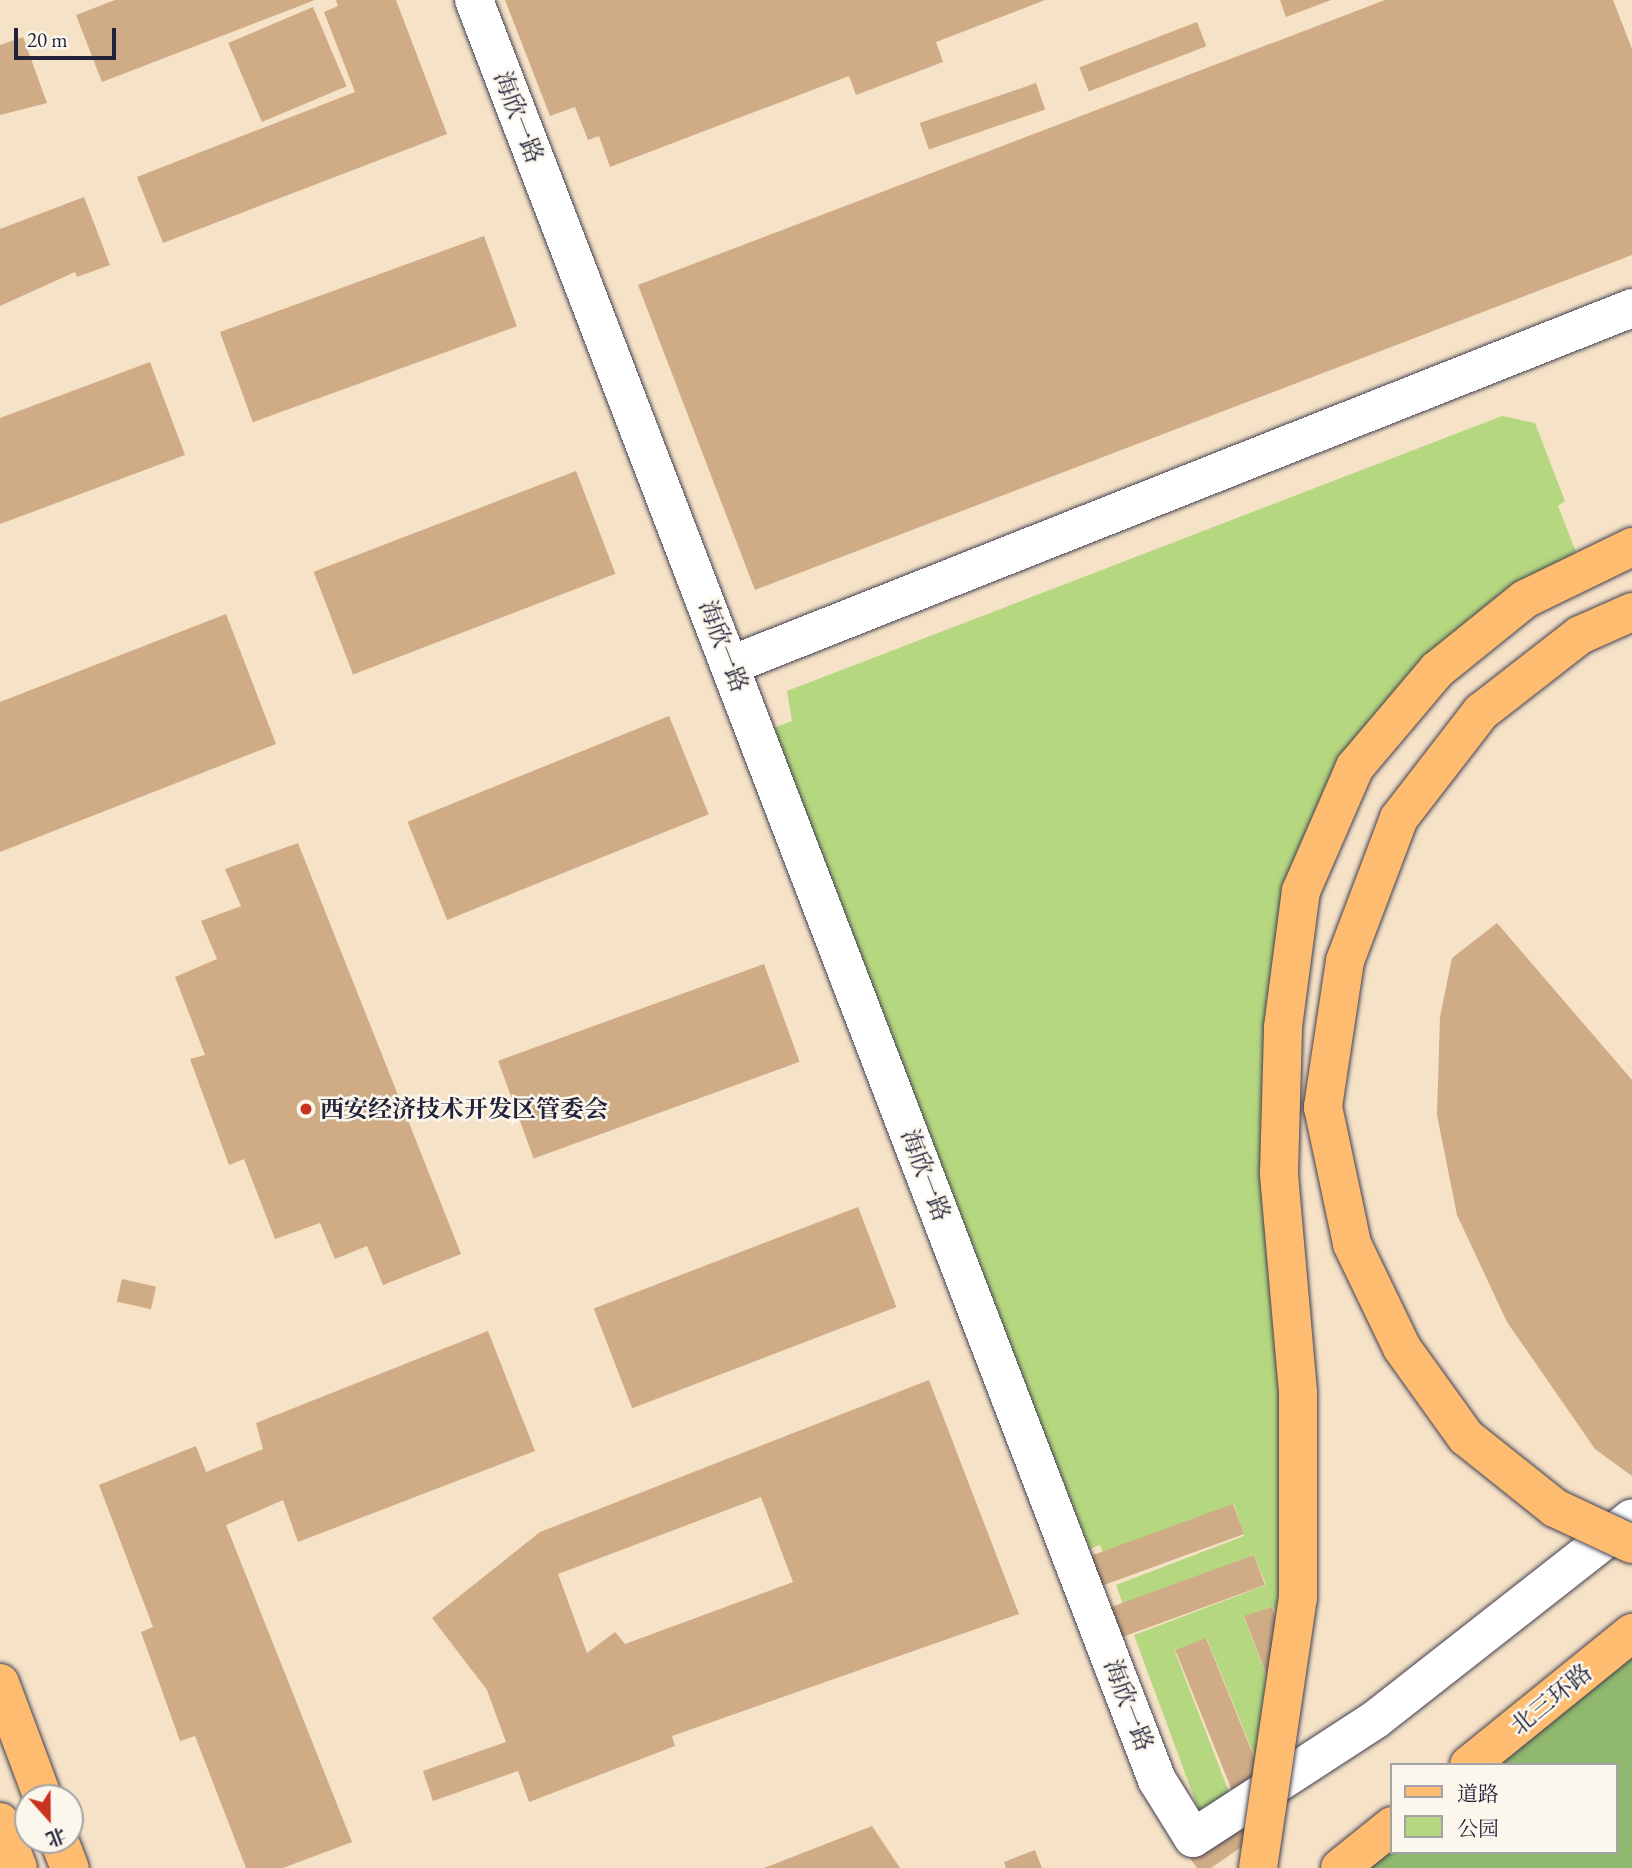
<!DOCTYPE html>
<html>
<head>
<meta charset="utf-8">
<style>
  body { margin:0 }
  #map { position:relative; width:1632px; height:1868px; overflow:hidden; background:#f5e2c7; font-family:"EB Garamond","Noto Serif SC",serif }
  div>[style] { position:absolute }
  .green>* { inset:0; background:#b5d77f }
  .forest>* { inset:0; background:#90b86e }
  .building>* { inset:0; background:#cfac86; transform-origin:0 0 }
  .roads { filter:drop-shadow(0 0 2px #423f50) drop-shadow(0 0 2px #423f50) }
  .minor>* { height:38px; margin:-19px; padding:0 19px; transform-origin:19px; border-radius:19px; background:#fff }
  .major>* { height:38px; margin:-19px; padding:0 19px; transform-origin:19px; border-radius:19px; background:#febc70 }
  .highway>* { height:38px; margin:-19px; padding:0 19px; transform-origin:19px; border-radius:19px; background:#febc70 }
  .bridges { filter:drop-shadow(0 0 2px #423f50) drop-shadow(0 0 2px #423f50) }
  .highway-bridge>* { height:38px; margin:-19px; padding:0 19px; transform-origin:19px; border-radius:19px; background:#febc70 }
  .dots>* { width:19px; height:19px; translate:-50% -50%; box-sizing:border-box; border:4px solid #fbf7ec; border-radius:50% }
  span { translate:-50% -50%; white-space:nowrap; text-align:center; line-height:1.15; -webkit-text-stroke:5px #fbf7ec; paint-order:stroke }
  .street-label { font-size:24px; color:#22223b }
  .poi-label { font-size:24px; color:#22223b; font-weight:700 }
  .left { translate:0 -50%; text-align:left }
  .legend { position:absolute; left:1390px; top:1763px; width:228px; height:91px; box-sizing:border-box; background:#fbf7ec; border:2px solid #a4a2a5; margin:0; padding:9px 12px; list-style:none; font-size:21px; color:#22223b }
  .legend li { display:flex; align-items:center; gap:14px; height:35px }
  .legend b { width:35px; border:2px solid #a4a2a5 }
  .north { position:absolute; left:14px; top:1784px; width:70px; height:70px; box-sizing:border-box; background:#fbf7ec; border:2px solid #a4a2a5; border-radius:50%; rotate:159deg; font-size:19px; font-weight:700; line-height:28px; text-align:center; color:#22223b }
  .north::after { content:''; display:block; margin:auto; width:24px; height:32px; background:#c8321e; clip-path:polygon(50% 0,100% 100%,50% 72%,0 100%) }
  .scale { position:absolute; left:14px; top:28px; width:102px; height:32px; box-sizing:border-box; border:4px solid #22223b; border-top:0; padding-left:9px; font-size:21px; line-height:24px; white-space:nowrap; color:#22223b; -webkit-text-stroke:5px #fbf7ec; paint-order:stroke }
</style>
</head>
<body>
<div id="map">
  <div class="green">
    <div style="clip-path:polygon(1502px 416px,1535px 423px,1565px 501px,1558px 506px,1576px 552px,1525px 583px,1436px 660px,1289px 925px,1289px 1650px,1273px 1607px,1244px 1617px,1267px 1677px,1265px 1782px,1207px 1639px,1175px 1652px,1234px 1805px,1203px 1822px,1134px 1635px,1266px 1585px,1254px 1555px,1123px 1604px,1116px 1585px,1244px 1536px,1234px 1504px,1103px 1553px,1100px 1545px,1090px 1549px,765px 731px,792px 721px,787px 691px)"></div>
  </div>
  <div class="forest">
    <div style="clip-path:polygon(1632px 1658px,1632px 1868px,1354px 1868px,1392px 1839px,1392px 1852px,1616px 1852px,1616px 1765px,1491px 1765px)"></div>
  </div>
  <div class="building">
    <div style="clip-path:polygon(115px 0,315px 0,102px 82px,76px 15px)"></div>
    <div style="clip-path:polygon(336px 0,396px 0,447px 134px,163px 243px,137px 177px,355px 92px,324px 12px,338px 6px)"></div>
    <div style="clip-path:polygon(505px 0,1045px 0,936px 42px,943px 62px,856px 95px,849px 76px,610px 167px,599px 136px,588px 140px,575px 107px,550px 116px)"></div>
    <div style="clip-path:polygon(1280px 0,1331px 0,1286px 17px)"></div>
    <div style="clip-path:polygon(1385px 0,1613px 0,1632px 49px,1632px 255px,755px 590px,638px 285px)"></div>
    <div style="left:313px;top:7px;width:86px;height:92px;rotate:67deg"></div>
    <div style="left:1197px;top:22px;width:26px;height:126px;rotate:69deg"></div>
    <div style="clip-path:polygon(23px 37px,47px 103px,0 115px,0 45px)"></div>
    <div style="left:1036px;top:83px;width:28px;height:123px;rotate:71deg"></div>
    <div style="clip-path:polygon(84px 197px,110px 265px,77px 277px,75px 272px,0 306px,0 229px)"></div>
    <div style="left:484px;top:236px;width:96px;height:281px;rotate:70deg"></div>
    <div style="clip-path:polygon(150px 362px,185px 455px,0 524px,0 418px)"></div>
    <div style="left:576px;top:471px;width:110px;height:281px;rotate:69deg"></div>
    <div style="clip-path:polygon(226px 614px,276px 744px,0 852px,0 702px)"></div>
    <div style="left:669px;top:716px;width:106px;height:282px;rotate:68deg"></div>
    <div style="clip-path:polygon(298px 843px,461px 1254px,383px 1285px,367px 1246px,335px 1259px,320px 1223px,275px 1239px,244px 1159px,229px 1165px,190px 1059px,205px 1055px,175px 977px,217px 959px,201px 921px,241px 906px,225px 869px)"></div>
    <div style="clip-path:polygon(1497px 923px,1632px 1080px,1632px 1476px,1595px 1449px,1507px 1322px,1457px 1215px,1437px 1115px,1440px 1017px,1452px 958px)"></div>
    <div style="left:764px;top:964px;width:104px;height:283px;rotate:70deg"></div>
    <div style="left:858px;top:1207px;width:107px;height:283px;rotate:69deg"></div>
    <div style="left:122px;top:1279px;width:35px;height:23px;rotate:13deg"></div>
    <div style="clip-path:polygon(488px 1331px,535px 1451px,298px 1542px,283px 1500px,226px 1525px,352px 1842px,283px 1868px,246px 1868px,195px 1736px,180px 1741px,141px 1632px,153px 1627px,99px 1485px,196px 1446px,206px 1472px,263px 1449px,256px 1423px)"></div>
    <div style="clip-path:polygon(evenodd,929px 1380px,1019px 1614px,672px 1736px,675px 1746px,529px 1802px,518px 1771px,433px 1801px,423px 1771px,506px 1742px,487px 1690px,432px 1618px,540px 1532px,929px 1380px,761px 1497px,793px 1582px,625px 1644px,615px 1632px,587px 1653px,558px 1574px,761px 1497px)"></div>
    <div style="left:1233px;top:1504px;width:32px;height:181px;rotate:70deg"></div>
    <div style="left:1254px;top:1555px;width:32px;height:181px;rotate:70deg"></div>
    <div style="clip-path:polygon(1272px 1607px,1291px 1666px,1267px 1676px,1244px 1616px)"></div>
    <div style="left:1206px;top:1638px;width:164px;height:33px;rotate:68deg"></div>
    <div style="clip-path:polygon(1233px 1811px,1253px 1839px,1211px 1868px,1197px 1868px,1182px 1847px)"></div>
    <div style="clip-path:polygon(872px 1826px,900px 1868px,764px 1868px)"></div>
    <div style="clip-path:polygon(1035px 1850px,1042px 1868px,1006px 1868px,1004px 1862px)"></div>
  </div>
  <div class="roads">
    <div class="minor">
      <div style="left:474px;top:0;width:1907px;rotate:69.01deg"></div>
      <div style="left:1157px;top:1780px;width:68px;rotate:58.2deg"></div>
      <div style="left:1193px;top:1838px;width:218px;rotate:-33deg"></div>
      <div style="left:1376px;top:1719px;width:325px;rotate:-38.1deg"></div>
      <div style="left:731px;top:665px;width:969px;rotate:-21.61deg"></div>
    </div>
    <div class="major">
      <div style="left:0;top:1683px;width:123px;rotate:69.5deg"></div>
      <div style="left:0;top:1822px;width:49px;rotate:68.6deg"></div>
      <div style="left:59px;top:1840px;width:30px;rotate:69deg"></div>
    </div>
    <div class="highway">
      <div style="left:1469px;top:1765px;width:210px;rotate:-39deg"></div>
      <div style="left:1340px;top:1868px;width:67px;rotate:-38.9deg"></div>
    </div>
  </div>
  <div class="bridges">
    <div class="highway-bridge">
      <div style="left:1632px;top:612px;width:57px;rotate:156.1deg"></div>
      <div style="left:1580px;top:635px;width:125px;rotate:142.1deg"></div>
      <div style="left:1481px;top:712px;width:134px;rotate:127.7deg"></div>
      <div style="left:1399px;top:818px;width:153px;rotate:110.7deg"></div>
      <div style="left:1345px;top:961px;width:148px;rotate:98.6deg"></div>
      <div style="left:1323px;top:1107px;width:140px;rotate:78deg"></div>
      <div style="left:1352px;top:1244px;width:115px;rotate:64.3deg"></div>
      <div style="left:1402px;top:1348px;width:110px;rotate:54.3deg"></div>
      <div style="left:1466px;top:1437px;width:114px;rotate:38.6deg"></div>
      <div style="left:1555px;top:1508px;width:85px;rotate:25.1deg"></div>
      <div style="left:1258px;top:1868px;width:273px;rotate:-81.6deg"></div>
      <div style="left:1298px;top:1598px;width:206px;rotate:-90deg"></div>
      <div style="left:1298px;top:1392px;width:220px;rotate:-95deg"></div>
      <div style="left:1279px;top:1173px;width:146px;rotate:-88.4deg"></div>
      <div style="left:1283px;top:1027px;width:137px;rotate:-82.5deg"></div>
      <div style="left:1301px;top:891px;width:135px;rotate:-66.5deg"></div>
      <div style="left:1355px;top:767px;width:127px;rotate:-49.8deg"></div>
      <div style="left:1437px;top:670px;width:113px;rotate:-38.9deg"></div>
      <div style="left:1525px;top:599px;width:119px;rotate:-25.9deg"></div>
    </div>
  </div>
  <div class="dots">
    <div style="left:306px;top:1109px;background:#c8321e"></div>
  </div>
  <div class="street-label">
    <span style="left:519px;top:117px;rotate:69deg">海欣一路</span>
    <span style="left:724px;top:646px;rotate:69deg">海欣一路</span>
    <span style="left:926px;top:1175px;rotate:69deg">海欣一路</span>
    <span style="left:1551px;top:1699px;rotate:-39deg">北三环路</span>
    <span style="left:1129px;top:1705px;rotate:69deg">海欣一路</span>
  </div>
  <div class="poi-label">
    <span class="left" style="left:320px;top:1109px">西安经济技术开发区管委会</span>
  </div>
  <ul class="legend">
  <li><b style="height:9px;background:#febc70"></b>道路</li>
  <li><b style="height:19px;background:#b5d77f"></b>公园</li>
  </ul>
  <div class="north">北</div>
  <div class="scale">20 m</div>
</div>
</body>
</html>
